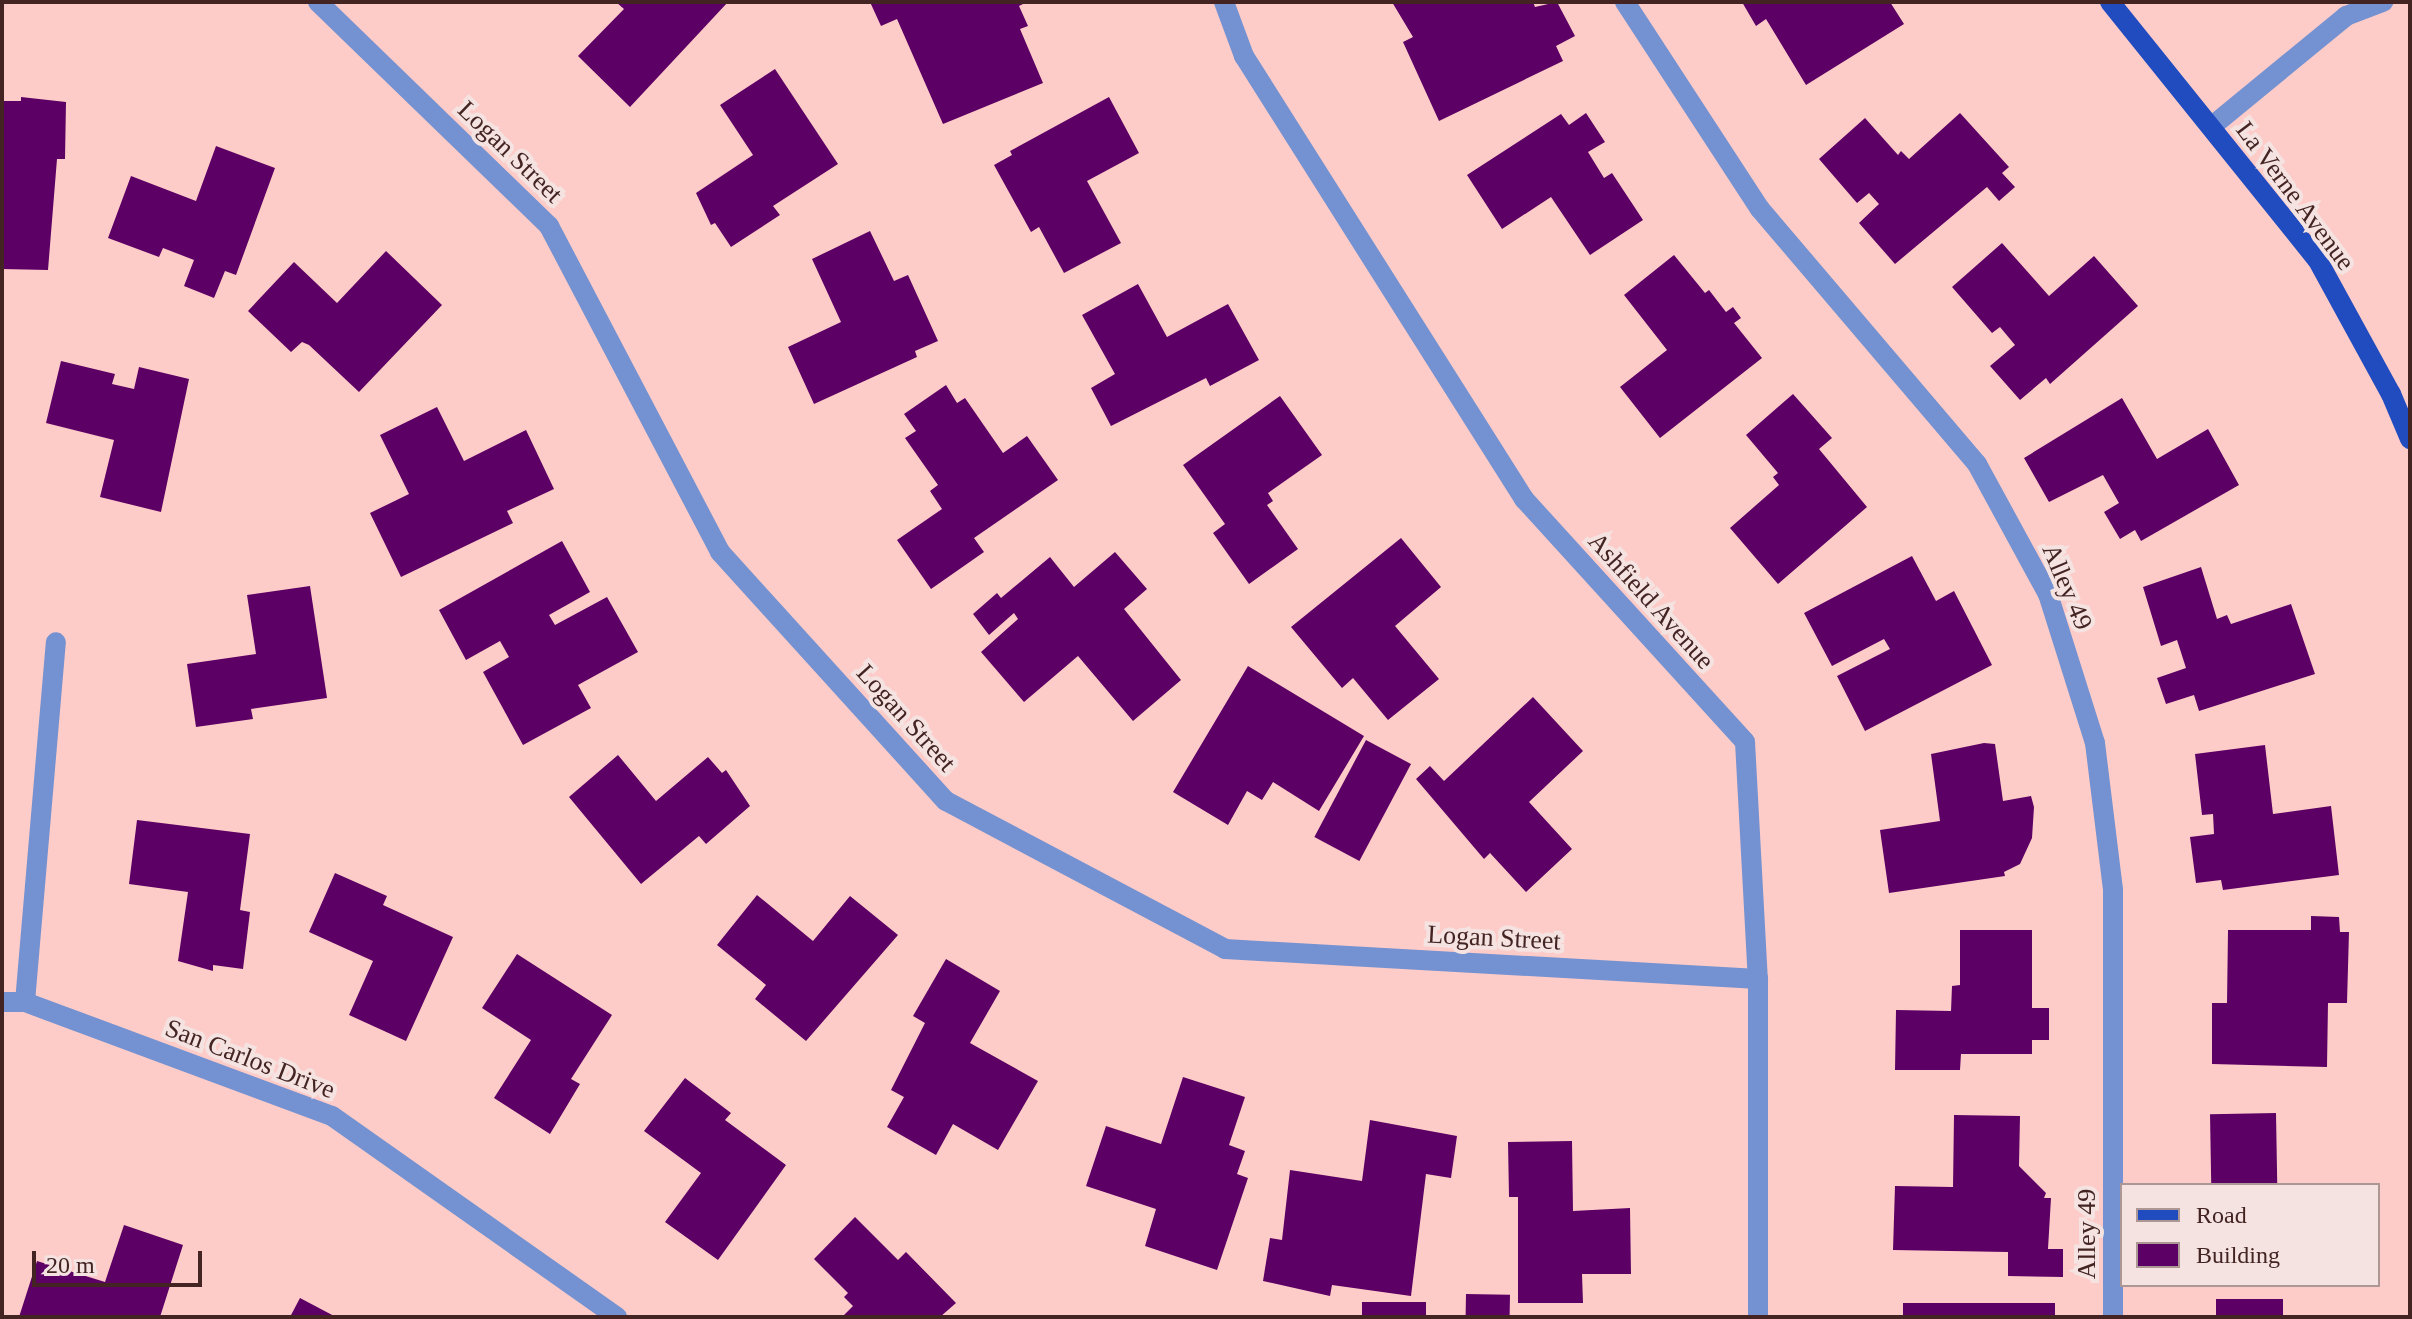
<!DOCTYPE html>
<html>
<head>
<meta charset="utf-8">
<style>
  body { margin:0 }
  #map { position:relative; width:2412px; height:1319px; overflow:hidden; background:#feccc8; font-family:Georgia,serif }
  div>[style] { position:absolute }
  .building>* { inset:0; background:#5d0065; transform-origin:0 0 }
  .minor>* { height:20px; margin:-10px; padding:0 10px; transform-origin:10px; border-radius:10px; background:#7492d1 }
  .major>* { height:20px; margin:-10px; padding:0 10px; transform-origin:10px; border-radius:10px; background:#214cc0 }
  span { translate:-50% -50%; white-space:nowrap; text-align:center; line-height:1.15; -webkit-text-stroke:8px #f4e3e1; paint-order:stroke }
  .street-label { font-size:26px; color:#432422 }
  .frame { position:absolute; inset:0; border:4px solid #432422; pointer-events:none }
  .legend { position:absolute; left:2120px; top:1183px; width:260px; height:104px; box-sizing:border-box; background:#f4e3e1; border:2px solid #ad9795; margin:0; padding:10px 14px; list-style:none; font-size:24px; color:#432422 }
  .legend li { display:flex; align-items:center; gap:16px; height:40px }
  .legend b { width:40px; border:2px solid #ad9795 }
  .scale { position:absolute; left:32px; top:1251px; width:170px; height:36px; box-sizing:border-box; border:4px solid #432422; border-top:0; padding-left:10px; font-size:24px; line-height:28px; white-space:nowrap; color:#432422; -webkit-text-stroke:6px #f4e3e1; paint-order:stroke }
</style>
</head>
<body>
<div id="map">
  <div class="building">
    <div style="clip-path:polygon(616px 2px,728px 2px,630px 107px,578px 56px,624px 9px)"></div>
    <div style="clip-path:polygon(870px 2px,1027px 2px,1019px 6px,1028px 26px,1020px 29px,1043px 83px,943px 124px,897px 19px,881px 26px)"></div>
    <div style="clip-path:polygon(1392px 2px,1533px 2px,1535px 7px,1557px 2px,1575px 36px,1556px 46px,1563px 61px,1439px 121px,1403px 42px,1413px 37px)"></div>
    <div style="clip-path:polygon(1742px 2px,1890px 2px,1904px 24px,1806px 85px,1766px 19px,1756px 26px)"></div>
    <div style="clip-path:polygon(775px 69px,838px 164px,773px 206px,780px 215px,731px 247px,715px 223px,711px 225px,696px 193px,753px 155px,720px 105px)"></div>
    <div style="clip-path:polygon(21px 97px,66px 102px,65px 159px,57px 159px,48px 270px,2px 269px,2px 101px,21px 101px)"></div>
    <div style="clip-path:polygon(1109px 97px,1139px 153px,1087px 181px,1121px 243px,1064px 273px,1039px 227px,1031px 232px,994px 165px,1012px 155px,1010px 151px)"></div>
    <div style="clip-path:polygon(1586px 113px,1605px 142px,1588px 152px,1604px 178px,1612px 173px,1643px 220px,1590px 255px,1551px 197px,1502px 229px,1467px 175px,1561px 114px,1569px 125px)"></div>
    <div style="clip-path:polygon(1960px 113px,2009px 167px,2002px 173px,2015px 187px,1999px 201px,1987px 187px,1895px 264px,1859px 223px,1879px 204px,1869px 193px,1857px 203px,1819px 159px,1865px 118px,1898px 155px,1901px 151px,1909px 159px)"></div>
    <div style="clip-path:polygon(216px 146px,275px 168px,236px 275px,225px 271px,214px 298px,184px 286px,194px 260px,163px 248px,159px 257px,108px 238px,131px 176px,196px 201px)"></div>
    <div style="clip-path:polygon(870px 231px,894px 281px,908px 275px,938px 341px,915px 351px,917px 357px,814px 404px,788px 347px,841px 322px,812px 259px)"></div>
    <div style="clip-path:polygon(2002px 243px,2049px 296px,2094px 256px,2138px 306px,2050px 384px,2046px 378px,2020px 400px,1990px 366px,2015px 345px,2000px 327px,1992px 333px,1952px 287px)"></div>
    <div style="clip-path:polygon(386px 251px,442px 305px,359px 392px,309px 345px,302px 342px,291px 352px,248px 311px,294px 262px,337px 303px)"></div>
    <div style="clip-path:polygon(1674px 255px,1705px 293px,1709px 290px,1726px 312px,1733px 307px,1741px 318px,1734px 323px,1762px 358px,1660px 438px,1620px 387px,1667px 350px,1624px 295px)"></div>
    <div style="clip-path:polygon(1138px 284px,1167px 337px,1228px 304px,1259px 360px,1210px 386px,1206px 378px,1111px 426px,1091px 388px,1115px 374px,1082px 315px)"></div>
    <div style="clip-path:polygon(61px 361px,115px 374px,112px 384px,134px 389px,139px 367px,189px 379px,161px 512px,100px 497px,114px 440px,46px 423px)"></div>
    <div style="clip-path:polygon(946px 385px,957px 403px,965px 398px,1003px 453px,1027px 436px,1058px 480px,974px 538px,984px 552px,931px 589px,897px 540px,942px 509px,930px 491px,938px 485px,905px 438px,916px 431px,904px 414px)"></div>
    <div style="clip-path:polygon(1793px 394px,1832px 438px,1819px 449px,1867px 507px,1778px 584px,1730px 528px,1779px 485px,1773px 477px,1778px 473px,1746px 435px)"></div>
    <div style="clip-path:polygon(1280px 396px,1322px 455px,1268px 493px,1273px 501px,1267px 505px,1298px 549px,1249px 584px,1213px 533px,1225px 524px,1183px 465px)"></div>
    <div style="clip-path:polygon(2122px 398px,2157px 459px,2208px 429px,2239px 485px,2141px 541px,2135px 530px,2120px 539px,2104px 512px,2119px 503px,2103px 475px,2049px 502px,2024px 458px)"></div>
    <div style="clip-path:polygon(437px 407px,464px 461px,526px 430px,554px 489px,507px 511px,513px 523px,401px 577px,370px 513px,409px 494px,380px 435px)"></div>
    <div style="clip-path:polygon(1401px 538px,1441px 587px,1395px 626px,1439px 679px,1388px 720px,1353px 678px,1342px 688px,1291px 627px)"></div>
    <div style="clip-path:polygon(562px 541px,590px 592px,549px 615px,555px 625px,607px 597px,638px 652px,578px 685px,591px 708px,523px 745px,483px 672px,509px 657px,500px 641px,466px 660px,439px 610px)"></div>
    <div style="clip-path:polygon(1115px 552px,1147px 589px,1124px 609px,1181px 680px,1133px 721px,1078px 656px,1024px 702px,981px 652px,1018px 619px,1014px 613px,989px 635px,973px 614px,997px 593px,1001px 598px,1050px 557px,1074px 587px)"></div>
    <div style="clip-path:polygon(1912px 556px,1936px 601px,1954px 591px,1992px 665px,1865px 731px,1837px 676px,1890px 649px,1884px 639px,1832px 666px,1804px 613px)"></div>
    <div style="clip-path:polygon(2201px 567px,2217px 619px,2227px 615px,2231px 624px,2291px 604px,2315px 674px,2199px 711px,2194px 695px,2166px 704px,2157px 678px,2186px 668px,2177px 640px,2161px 646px,2143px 587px)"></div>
    <div style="clip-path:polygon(310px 586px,327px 698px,251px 709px,253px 719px,196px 727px,187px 664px,256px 654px,247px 595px)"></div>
    <div style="clip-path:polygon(1248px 666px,1364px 736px,1319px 811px,1273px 782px,1262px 800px,1247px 791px,1228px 825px,1173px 792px)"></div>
    <div style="clip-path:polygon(1533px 697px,1583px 751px,1529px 802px,1572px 849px,1526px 892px,1490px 853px,1484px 859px,1416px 779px,1430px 766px,1444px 781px)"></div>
    <div style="left:1366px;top:740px;width:51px;height:110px;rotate:28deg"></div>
    <div style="clip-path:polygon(1984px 743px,1995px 744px,2003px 801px,2031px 796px,2034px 807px,2032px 838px,2020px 864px,2004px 872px,2005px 876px,1889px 893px,1880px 830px,1940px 821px,1931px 754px)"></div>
    <div style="clip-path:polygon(2265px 745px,2273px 814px,2331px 806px,2339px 875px,2223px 890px,2221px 880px,2196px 883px,2190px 837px,2214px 834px,2213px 814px,2202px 815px,2195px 754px)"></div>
    <div style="clip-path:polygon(618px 755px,656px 801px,708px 757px,722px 773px,726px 770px,750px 806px,706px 844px,699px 836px,641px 884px,569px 797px)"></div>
    <div style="clip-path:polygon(137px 820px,250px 834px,240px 910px,250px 912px,243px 969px,213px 965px,213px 971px,178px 961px,188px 892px,129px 884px)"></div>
    <div style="clip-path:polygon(335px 873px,387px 896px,383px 905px,453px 937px,406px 1041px,349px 1015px,373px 961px,309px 932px)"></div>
    <div style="clip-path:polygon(757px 895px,813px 941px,850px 896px,898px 935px,806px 1041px,755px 999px,766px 985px,717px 945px)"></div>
    <div style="clip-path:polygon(2311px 916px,2339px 917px,2340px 932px,2349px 932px,2347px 1003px,2328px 1003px,2327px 1067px,2212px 1064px,2212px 1003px,2227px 1003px,2228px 930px,2311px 930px)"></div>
    <div style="clip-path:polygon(1960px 930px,2032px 930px,2032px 1008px,2049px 1008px,2049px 1040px,2032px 1040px,2032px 1054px,1961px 1054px,1960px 1070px,1895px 1070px,1896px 1010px,1951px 1011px,1952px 986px,1960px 985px)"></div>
    <div style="clip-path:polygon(517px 954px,612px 1015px,571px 1079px,580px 1084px,550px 1134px,494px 1098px,531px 1040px,482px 1008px)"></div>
    <div style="clip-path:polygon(946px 959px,1000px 991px,970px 1043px,1038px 1081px,998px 1150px,953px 1124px,936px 1155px,887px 1127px,904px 1097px,891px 1090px,925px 1023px,913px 1016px)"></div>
    <div style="clip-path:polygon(1183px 1077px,1245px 1097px,1229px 1145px,1245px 1151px,1237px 1174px,1248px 1178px,1217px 1270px,1145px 1246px,1156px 1209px,1086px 1186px,1106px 1126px,1161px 1144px)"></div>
    <div style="clip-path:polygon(685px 1078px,731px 1113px,725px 1120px,786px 1165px,718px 1260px,665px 1222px,701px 1173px,644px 1131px)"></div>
    <div style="left:2276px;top:1113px;width:72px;height:66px;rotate:89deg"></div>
    <div style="clip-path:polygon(1954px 1115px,2020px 1116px,2019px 1166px,2046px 1193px,2044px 1198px,2051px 1198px,2048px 1249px,2063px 1249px,2063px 1277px,2008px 1276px,2008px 1252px,1893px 1250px,1895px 1186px,1953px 1187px)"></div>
    <div style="clip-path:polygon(1370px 1120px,1457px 1136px,1451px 1178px,1426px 1174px,1411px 1296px,1332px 1285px,1330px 1296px,1263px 1281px,1270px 1238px,1282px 1240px,1290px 1170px,1362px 1181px)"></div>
    <div style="clip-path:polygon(1572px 1141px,1573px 1211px,1630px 1208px,1631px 1274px,1582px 1274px,1583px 1303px,1518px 1303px,1518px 1197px,1509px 1197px,1508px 1142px)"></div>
    <div style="clip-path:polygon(855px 1217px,898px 1260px,906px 1252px,956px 1303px,940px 1317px,842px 1317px,853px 1306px,844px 1297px,848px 1293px,814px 1259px)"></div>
    <div style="clip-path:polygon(124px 1225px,183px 1245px,160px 1317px,19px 1317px,37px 1261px,105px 1282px)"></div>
    <div style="left:1466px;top:1294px;width:44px;height:23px;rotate:1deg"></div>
    <div style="clip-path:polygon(300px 1298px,336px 1317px,290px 1317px)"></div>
    <div style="left:2283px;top:1299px;width:18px;height:67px;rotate:90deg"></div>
    <div style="left:1362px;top:1302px;width:64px;height:15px"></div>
    <div style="left:1903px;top:1303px;width:152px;height:14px"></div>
  </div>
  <div class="minor">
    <div style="left:318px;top:2px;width:322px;rotate:44.1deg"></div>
    <div style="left:549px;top:226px;width:368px;rotate:62.3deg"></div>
    <div style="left:720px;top:552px;width:336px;rotate:47.8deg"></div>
    <div style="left:946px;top:801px;width:316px;rotate:27.9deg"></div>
    <div style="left:1225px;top:949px;width:534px;rotate:3.22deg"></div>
    <div style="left:1224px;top:2px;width:58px;rotate:69.7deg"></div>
    <div style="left:1244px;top:56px;width:524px;rotate:57.7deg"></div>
    <div style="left:1524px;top:499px;width:328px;rotate:47.7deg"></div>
    <div style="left:1745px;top:742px;width:237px;rotate:86.9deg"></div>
    <div style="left:1758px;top:979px;width:338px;rotate:90deg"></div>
    <div style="left:1625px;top:2px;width:247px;rotate:56.9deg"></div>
    <div style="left:1760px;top:209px;width:335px;rotate:49.6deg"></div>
    <div style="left:1977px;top:464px;width:148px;rotate:61.4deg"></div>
    <div style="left:2048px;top:594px;width:156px;rotate:72.5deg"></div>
    <div style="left:2095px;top:743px;width:148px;rotate:83deg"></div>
    <div style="left:2113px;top:890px;width:427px;rotate:90deg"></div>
    <div style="left:2211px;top:127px;width:175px;rotate:-39.4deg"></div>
    <div style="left:2346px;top:16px;width:40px;rotate:-21deg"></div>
    <div style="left:2px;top:1002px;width:23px"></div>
    <div style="left:25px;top:1002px;width:327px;rotate:20.4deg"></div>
    <div style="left:332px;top:1116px;width:349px;rotate:35.2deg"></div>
    <div style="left:25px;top:1002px;width:361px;rotate:-85.1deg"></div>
  </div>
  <div class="major">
    <div style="left:2110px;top:2px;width:330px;rotate:51.2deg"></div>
    <div style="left:2317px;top:259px;width:154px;rotate:61.3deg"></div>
    <div style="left:2391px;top:394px;width:49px;rotate:67.1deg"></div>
  </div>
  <div class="street-label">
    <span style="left:510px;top:152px;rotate:44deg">Logan Street</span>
    <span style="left:2295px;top:196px;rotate:53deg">La Verne Avenue</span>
    <span style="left:2067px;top:587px;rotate:67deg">Alley 49</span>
    <span style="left:1651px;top:601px;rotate:48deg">Ashfield Avenue</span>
    <span style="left:906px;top:718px;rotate:48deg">Logan Street</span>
    <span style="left:1494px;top:938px;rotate:3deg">Logan Street</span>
    <span style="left:250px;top:1059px;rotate:21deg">San Carlos Drive</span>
    <span style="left:2087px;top:1234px;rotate:-90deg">Alley 49</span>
  </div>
  <div class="frame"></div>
  <ul class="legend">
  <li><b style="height:10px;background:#214cc0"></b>Road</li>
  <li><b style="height:22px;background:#5d0065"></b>Building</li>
  </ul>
  <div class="scale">20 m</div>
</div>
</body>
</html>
